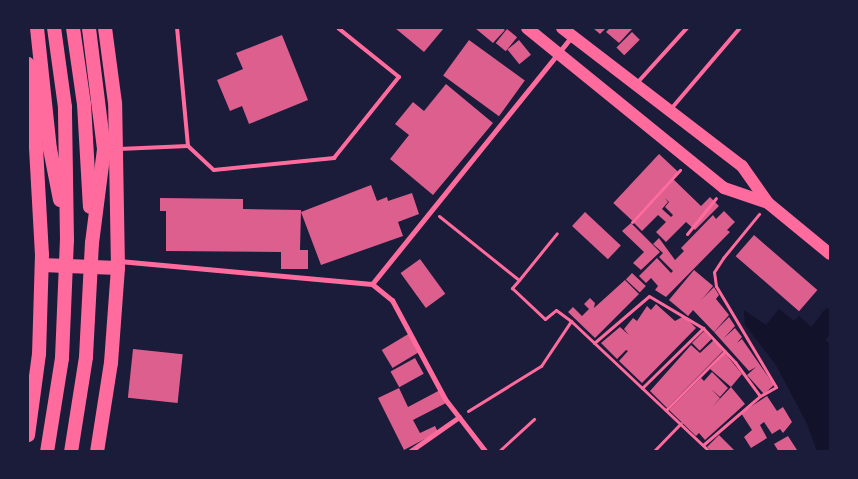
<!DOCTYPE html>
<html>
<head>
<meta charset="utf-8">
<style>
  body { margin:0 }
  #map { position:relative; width:858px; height:479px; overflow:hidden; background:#1b1b3a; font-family:"Work Sans",sans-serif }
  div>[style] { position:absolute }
  .water>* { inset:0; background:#12122b }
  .canal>* { height:19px; margin:-9.5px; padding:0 9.5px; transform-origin:9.5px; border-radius:9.5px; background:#12122b }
  .building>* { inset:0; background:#dd5f8e; transform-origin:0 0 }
  .path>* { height:3px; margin:-1.5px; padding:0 1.5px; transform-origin:1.5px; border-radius:1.5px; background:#ff6b9d }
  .service>* { height:4px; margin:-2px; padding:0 2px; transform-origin:2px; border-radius:2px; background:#ff6b9d }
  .minor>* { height:5px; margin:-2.5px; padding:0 2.5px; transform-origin:2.5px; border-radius:2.5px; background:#ff6b9d }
  .primary>* { height:12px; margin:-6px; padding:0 6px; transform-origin:6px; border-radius:6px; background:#ff6b9d }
  .trunk>* { height:14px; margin:-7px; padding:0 7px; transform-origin:7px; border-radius:7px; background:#ff6b9d }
  span { translate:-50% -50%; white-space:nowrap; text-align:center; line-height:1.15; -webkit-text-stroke:4px #1b1b3a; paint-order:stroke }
  .frame { position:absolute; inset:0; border:29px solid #1b1b3a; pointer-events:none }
</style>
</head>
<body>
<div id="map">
  <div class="water">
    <div style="clip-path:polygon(779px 309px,794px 321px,799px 316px,830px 344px,830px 451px,817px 451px,807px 424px,776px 365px,745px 325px,744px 310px,766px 325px)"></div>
  </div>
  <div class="canal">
    <div style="left:818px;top:333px;width:20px;rotate:-53deg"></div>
  </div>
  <div class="building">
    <div style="clip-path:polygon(395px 28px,444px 28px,424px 52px)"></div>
    <div style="clip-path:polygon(475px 28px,502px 28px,505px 30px,493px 43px)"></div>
    <div style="clip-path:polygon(593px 28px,606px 28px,600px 34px)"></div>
    <div style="clip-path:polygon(610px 28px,633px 28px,619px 43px,606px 32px)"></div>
    <div style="left:507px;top:29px;width:13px;height:18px;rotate:39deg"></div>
    <div style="left:632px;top:32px;width:11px;height:22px;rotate:45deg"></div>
    <div style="clip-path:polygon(282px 35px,308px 100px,249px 124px,242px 106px,230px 111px,217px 80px,243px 69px,236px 53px)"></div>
    <div style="left:469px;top:40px;width:69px;height:44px;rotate:36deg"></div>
    <div style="left:519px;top:40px;width:19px;height:15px;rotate:51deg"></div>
    <div style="clip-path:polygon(446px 84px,493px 123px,433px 195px,390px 159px,409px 135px,395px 124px,413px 102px,424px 111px)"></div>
    <div style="left:659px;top:154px;width:26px;height:67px;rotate:43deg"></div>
    <div style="clip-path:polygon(evenodd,673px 179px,701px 206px,710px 197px,719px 206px,695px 230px,686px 222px,666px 242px,656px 232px,666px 222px,658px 215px,642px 231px,633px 222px,673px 179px,665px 198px,669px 202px,665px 207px,673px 215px,671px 217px,662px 209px,668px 202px,665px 198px)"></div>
    <div style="clip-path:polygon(371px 185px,377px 201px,387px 197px,388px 201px,412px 193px,419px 214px,398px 222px,403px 236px,321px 265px,301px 212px)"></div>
    <div style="clip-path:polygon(160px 198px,243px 199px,243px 209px,301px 210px,300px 250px,308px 250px,308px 269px,281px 269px,281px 252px,166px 251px,166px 211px,160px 211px)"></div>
    <div style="clip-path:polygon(724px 211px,735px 222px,727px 230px,730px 232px,666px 297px,655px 290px,658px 286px,651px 278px,646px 283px,639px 276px,657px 258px,671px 273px,673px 271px,659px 257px,663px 253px,653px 244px,659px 238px,675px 260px,684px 251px,681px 248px,713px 215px,716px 219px)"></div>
    <div style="left:585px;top:212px;width:49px;height:19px;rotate:43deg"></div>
    <div style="clip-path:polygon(631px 223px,660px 252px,641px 270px,633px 263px,644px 252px,622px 231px)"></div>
    <div style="left:754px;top:235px;width:84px;height:28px;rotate:41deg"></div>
    <div style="left:420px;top:259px;width:43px;height:24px;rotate:54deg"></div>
    <div style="left:694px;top:270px;width:25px;height:39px;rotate:40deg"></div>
    <div style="left:632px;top:273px;width:19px;height:9px;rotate:43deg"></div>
    <div style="clip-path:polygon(625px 280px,639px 294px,595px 338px,568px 312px,573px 307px,582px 316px,589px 309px,584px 304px,590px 298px,595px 303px,594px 308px)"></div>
    <div style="clip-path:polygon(714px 287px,719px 295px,716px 299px,729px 315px,714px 332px,692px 309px)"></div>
    <div style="clip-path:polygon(656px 304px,675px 321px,684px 316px,696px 328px,642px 383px,619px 361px,628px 351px,626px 350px,617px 359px,601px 343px,620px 327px,629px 335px,624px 329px,633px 318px,637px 321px,647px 306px,651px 310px)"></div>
    <div style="clip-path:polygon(729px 317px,735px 326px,724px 338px,735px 328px,742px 337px,737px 343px,742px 339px,774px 385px,764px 394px,747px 375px,756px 367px,749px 371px,714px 332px)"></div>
    <div style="left:704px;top:331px;width:11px;height:17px;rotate:45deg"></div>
    <div style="left:410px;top:333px;width:21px;height:33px;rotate:59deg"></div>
    <div style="clip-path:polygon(714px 340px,723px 351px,667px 408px,650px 391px,691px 345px,700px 353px)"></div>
    <div style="left:133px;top:349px;width:50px;height:49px;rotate:6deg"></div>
    <div style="clip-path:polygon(725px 353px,742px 374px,731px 387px,710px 369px)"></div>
    <div style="left:415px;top:358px;width:18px;height:28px;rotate:61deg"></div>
    <div style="clip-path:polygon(712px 372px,728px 388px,720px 397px,711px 389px,720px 398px,712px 407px,731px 387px,745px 404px,705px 440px,699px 433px,696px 436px,669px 410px,701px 378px,704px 381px)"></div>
    <div style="clip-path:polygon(399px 388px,408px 407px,442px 389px,448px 402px,413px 420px,420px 433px,435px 426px,438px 432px,404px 450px,378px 398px)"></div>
    <div style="clip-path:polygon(767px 396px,777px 411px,783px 407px,792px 422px,783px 433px,780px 429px,772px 434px,764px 422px,760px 425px,767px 438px,751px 448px,744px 437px,752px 430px,741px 413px)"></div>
    <div style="clip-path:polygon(719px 435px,736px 452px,712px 452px,707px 447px)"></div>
    <div style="clip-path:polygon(788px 436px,797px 450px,779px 452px,774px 444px)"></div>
  </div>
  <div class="path">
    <div style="left:439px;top:216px;width:102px;rotate:38.7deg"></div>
    <div style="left:519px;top:280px;width:11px;rotate:131deg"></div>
    <div style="left:512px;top:288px;width:45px;rotate:43.2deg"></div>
    <div style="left:545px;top:319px;width:14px;rotate:-39deg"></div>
    <div style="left:556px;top:310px;width:19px;rotate:36deg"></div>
    <div style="left:571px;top:321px;width:191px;rotate:43.3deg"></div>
    <div style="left:632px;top:222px;width:71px;rotate:-47.3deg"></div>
    <div style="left:687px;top:234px;width:46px;rotate:-51.1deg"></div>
    <div style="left:519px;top:280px;width:60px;rotate:-51deg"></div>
    <div style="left:594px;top:343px;width:72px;rotate:-40.5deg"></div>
    <div style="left:649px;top:296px;width:63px;rotate:30.7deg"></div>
    <div style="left:703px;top:328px;width:47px;rotate:46.7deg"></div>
    <div style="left:735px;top:362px;width:42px;rotate:53.7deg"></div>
    <div style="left:642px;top:388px;width:86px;rotate:-44.5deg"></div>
    <div style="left:666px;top:410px;width:83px;rotate:-45deg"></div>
    <div style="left:468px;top:411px;width:86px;rotate:-31.7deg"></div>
    <div style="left:541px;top:366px;width:54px;rotate:-56.3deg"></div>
    <div style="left:703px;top:445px;width:75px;rotate:-40.7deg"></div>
    <div style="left:760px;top:396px;width:18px;rotate:-29deg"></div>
    <div style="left:776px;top:387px;width:117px;rotate:-120.7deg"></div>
    <div style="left:716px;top:286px;width:14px;rotate:-98deg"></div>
    <div style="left:714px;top:272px;width:17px;rotate:-57deg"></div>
    <div style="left:723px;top:258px;width:57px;rotate:-50.7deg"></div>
    <div style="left:498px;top:452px;width:49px;rotate:-42.5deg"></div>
    <div style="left:653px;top:452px;width:40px;rotate:-46deg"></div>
  </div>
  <div class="service">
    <div style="left:638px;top:82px;width:73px;rotate:-47.8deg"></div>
    <div style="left:671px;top:109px;width:106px;rotate:-49.6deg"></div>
    <div style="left:188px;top:146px;width:35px;rotate:43deg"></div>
    <div style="left:214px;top:170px;width:121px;rotate:-5.7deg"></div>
    <div style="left:334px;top:158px;width:104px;rotate:-51.3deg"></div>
    <div style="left:399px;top:77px;width:78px;rotate:-141.2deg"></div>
    <div style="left:119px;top:149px;width:69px;rotate:-2.5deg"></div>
    <div style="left:188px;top:146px;width:119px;rotate:-95.3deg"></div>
  </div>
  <div class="minor">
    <div style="left:119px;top:261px;width:254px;rotate:5.2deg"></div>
    <div style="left:372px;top:284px;width:317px;rotate:-51.1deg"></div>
    <div style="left:372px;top:284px;width:26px;rotate:39deg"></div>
    <div style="left:392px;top:300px;width:112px;rotate:61.8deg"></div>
    <div style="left:445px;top:399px;width:67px;rotate:52.3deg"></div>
    <div style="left:409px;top:452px;width:61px;rotate:-35deg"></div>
  </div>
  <div class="primary">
    <div style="left:527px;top:28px;width:254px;rotate:39.1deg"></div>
    <div style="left:724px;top:188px;width:46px;rotate:18.8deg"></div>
    <div style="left:562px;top:28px;width:227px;rotate:37.5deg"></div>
    <div style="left:742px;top:166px;width:45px;rotate:54.9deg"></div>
    <div style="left:768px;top:203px;width:80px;rotate:39.4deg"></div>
  </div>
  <div class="trunk">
    <div style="left:37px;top:28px;width:122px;rotate:83.9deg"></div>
    <div style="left:50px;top:149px;width:52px;rotate:78.9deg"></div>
    <div style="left:73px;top:28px;width:77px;rotate:81.8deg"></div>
    <div style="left:84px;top:104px;width:103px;rotate:86.7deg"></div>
    <div style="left:28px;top:64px;width:48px;rotate:82.9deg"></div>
    <div style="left:34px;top:112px;width:142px;rotate:86.8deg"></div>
    <div style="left:42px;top:254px;width:100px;rotate:91.7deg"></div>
    <div style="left:39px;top:354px;width:82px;rotate:97.7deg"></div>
    <div style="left:42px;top:265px;width:76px;rotate:2.3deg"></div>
    <div style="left:47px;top:452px;width:95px;rotate:-80.9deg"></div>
    <div style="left:62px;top:358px;width:118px;rotate:-87.6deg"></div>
    <div style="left:67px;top:240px;width:133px;rotate:-90.9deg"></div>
    <div style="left:65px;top:107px;width:80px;rotate:-97.9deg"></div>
    <div style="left:71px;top:452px;width:96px;rotate:-81deg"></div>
    <div style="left:86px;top:357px;width:114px;rotate:-87deg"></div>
    <div style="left:92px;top:243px;width:95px;rotate:-82.7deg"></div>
    <div style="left:104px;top:149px;width:122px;rotate:-97.1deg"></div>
    <div style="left:97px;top:452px;width:90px;rotate:-81.1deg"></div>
    <div style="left:111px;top:363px;width:95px;rotate:-85.8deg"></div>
    <div style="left:118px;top:268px;width:165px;rotate:-91deg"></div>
    <div style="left:115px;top:103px;width:76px;rotate:-97.6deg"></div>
  </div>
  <div class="frame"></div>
</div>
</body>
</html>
